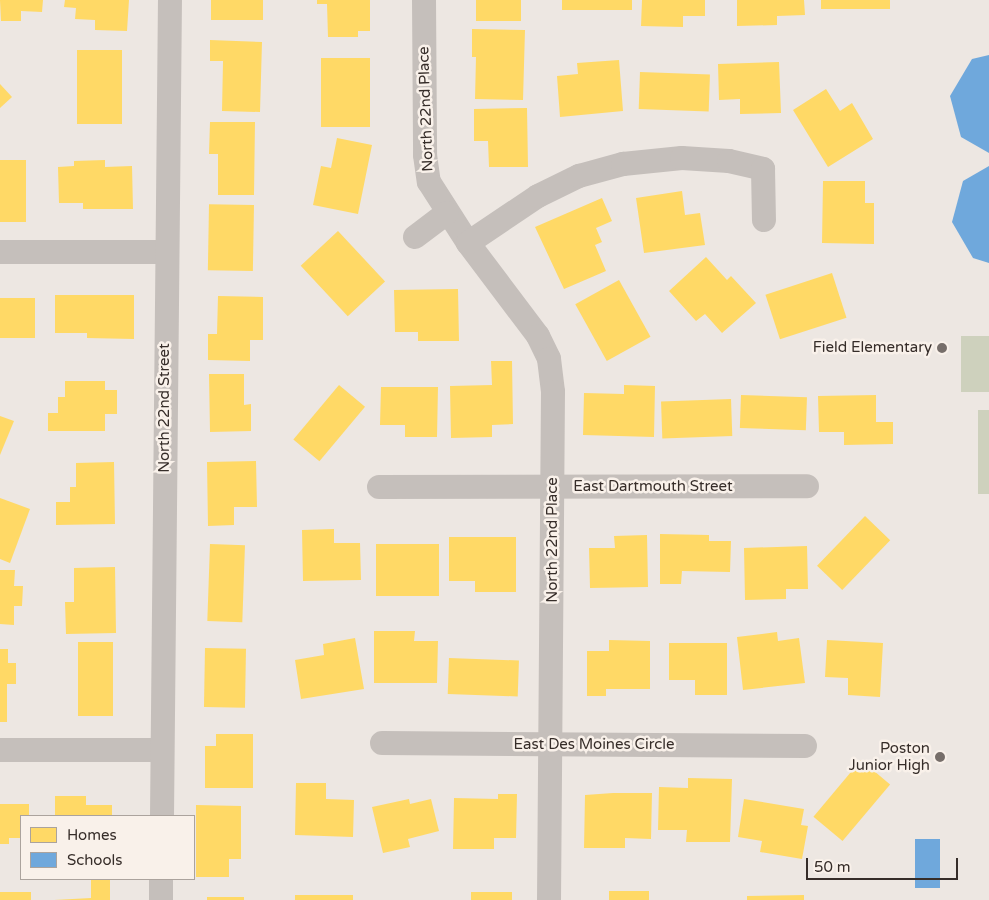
<!DOCTYPE html>
<html>
<head>
<meta charset="utf-8">
<style>
  body { margin:0 }
  #map { position:relative; width:989px; height:900px; overflow:hidden; background:#ede7e2; font-family:"Varela Round",sans-serif }
  div>[style] { position:absolute }
  .green>* { inset:0; background:#ced1bd; transform-origin:0 0 }
  .homes>* { inset:0; background:#ffd966; transform-origin:0 0 }
  .schools>* { inset:0; background:#6fa8dc; transform-origin:0 0 }
  .minor>* { height:24px; margin:-12px; padding:0 12px; transform-origin:12px; border-radius:12px; background:#c5bfbb }
  .dots>* { width:14px; height:14px; translate:-50% -50%; box-sizing:border-box; border:2px solid #f9f1ea; border-radius:50% }
  span { translate:-50% -50%; white-space:nowrap; text-align:center; line-height:1.15; -webkit-text-stroke:5px #f9f1ea; paint-order:stroke }
  .street-label { font-size:15px; color:#362d29 }
  .poi-label { font-size:15px; color:#362d29 }
  .right { translate:-100% -50%; text-align:right }
  .legend { position:absolute; left:20px; top:815px; width:175px; height:65px; box-sizing:border-box; background:#f9f1ea; border:1px solid #aba39d; margin:0; padding:6px 9px; list-style:none; font-size:15px; color:#362d29 }
  .legend li { display:flex; align-items:center; gap:10px; height:25px }
  .legend b { width:25px; border:1px solid #aba39d }
  .scale { position:absolute; left:806px; top:858px; width:152px; height:22px; box-sizing:border-box; border:2px solid #362d29; border-top:0; padding-left:6px; font-size:15px; line-height:18px; white-space:nowrap; color:#362d29; -webkit-text-stroke:4px #f9f1ea; paint-order:stroke }
</style>
</head>
<body>
<div id="map">
  <div class="green">
    <div style="left:961px;top:336px;width:28px;height:56px"></div>
    <div style="left:978px;top:410px;width:11px;height:84px"></div>
  </div>
  <div class="homes">
    <div style="clip-path:polygon(0 0,43px 0,42px 12px,21px 11px,21px 21px,1px 21px)"></div>
    <div style="clip-path:polygon(65px 0,129px 0,127px 31px,95px 30px,95px 20px,75px 19px,76px 8px,64px 7px)"></div>
    <div style="left:211px;top:0;width:52px;height:20px"></div>
    <div style="clip-path:polygon(317px 0,370px 0,370px 31px,358px 31px,358px 37px,328px 37px,327px 4px,317px 4px)"></div>
    <div style="left:476px;top:0;width:45px;height:21px"></div>
    <div style="left:562px;top:0;width:70px;height:10px"></div>
    <div style="clip-path:polygon(642px 0,705px 0,705px 16px,683px 16px,683px 27px,641px 26px)"></div>
    <div style="clip-path:polygon(737px 0,804px 0,805px 15px,777px 16px,777px 25px,737px 26px)"></div>
    <div style="left:821px;top:0;width:69px;height:9px"></div>
    <div style="clip-path:polygon(472px 29px,525px 30px,523px 100px,475px 99px,476px 57px,472px 57px)"></div>
    <div style="clip-path:polygon(210px 40px,262px 42px,260px 112px,222px 111px,223px 61px,210px 61px)"></div>
    <div style="left:77px;top:50px;width:45px;height:74px"></div>
    <div style="left:321px;top:58px;width:49px;height:69px"></div>
    <div style="clip-path:polygon(619px 60px,623px 111px,560px 117px,557px 76px,578px 74px,577px 63px)"></div>
    <div style="clip-path:polygon(779px 62px,781px 113px,740px 114px,740px 99px,719px 100px,718px 64px)"></div>
    <div style="left:640px;top:72px;width:70px;height:37px;rotate:2deg"></div>
    <div style="clip-path:polygon(0 84px,12px 97px,0 108px)"></div>
    <div style="clip-path:polygon(826px 89px,840px 111px,852px 103px,873px 139px,828px 167px,793px 110px)"></div>
    <div style="clip-path:polygon(527px 108px,528px 167px,489px 167px,488px 141px,474px 141px,474px 109px)"></div>
    <div style="clip-path:polygon(210px 122px,255px 122px,254px 195px,218px 195px,218px 154px,209px 154px)"></div>
    <div style="clip-path:polygon(337px 138px,372px 145px,358px 214px,313px 205px,321px 166px,331px 168px)"></div>
    <div style="left:0;top:160px;width:26px;height:62px"></div>
    <div style="clip-path:polygon(105px 160px,105px 167px,132px 166px,133px 209px,83px 209px,83px 203px,59px 203px,58px 167px,74px 166px,74px 161px)"></div>
    <div style="clip-path:polygon(823px 181px,865px 181px,865px 203px,874px 203px,874px 244px,822px 243px)"></div>
    <div style="clip-path:polygon(682px 191px,685px 215px,700px 213px,705px 245px,644px 253px,636px 198px)"></div>
    <div style="clip-path:polygon(602px 198px,612px 221px,596px 228px,602px 242px,595px 245px,606px 271px,564px 289px,535px 227px)"></div>
    <div style="left:254px;top:205px;width:66px;height:45px;rotate:91deg"></div>
    <div style="left:338px;top:231px;width:69px;height:51px;rotate:47deg"></div>
    <div style="clip-path:polygon(706px 257px,727px 280px,731px 276px,756px 303px,722px 333px,705px 314px,696px 321px,669px 291px)"></div>
    <div style="left:832px;top:273px;width:47px;height:70px;rotate:72deg"></div>
    <div style="left:619px;top:280px;width:65px;height:50px;rotate:61deg"></div>
    <div style="clip-path:polygon(458px 289px,459px 341px,418px 341px,418px 332px,395px 332px,394px 290px)"></div>
    <div style="clip-path:polygon(55px 295px,134px 295px,134px 339px,87px 338px,87px 333px,55px 333px)"></div>
    <div style="clip-path:polygon(218px 296px,263px 297px,263px 340px,250px 340px,250px 361px,208px 360px,208px 334px,217px 334px)"></div>
    <div style="left:0;top:298px;width:35px;height:40px"></div>
    <div style="clip-path:polygon(491px 361px,512px 361px,513px 424px,492px 425px,492px 437px,451px 438px,450px 386px,492px 385px)"></div>
    <div style="clip-path:polygon(209px 374px,244px 374px,244px 405px,251px 404px,251px 431px,210px 432px)"></div>
    <div style="clip-path:polygon(65px 381px,105px 381px,105px 390px,117px 390px,117px 414px,105px 414px,105px 431px,48px 431px,48px 413px,58px 413px,58px 397px,65px 397px)"></div>
    <div style="left:339px;top:385px;width:34px;height:71px;rotate:40deg"></div>
    <div style="clip-path:polygon(624px 385px,655px 386px,654px 437px,583px 435px,584px 393px,624px 394px)"></div>
    <div style="clip-path:polygon(381px 387px,438px 387px,437px 437px,405px 437px,405px 425px,380px 425px)"></div>
    <div style="left:741px;top:395px;width:66px;height:33px;rotate:2deg"></div>
    <div style="clip-path:polygon(876px 395px,876px 422px,893px 422px,893px 444px,844px 445px,844px 432px,819px 432px,818px 396px)"></div>
    <div style="left:731px;top:399px;width:37px;height:70px;rotate:88deg"></div>
    <div style="clip-path:polygon(0 416px,14px 421px,0 455px)"></div>
    <div style="clip-path:polygon(256px 461px,257px 507px,234px 507px,234px 525px,208px 526px,207px 462px)"></div>
    <div style="clip-path:polygon(114px 462px,115px 524px,56px 525px,56px 502px,70px 502px,70px 487px,76px 487px,76px 463px)"></div>
    <div style="clip-path:polygon(0 498px,30px 509px,10px 563px,0 559px)"></div>
    <div style="left:865px;top:516px;width:35px;height:69px;rotate:44deg"></div>
    <div style="clip-path:polygon(334px 529px,334px 543px,360px 543px,361px 580px,303px 581px,302px 530px)"></div>
    <div style="clip-path:polygon(660px 534px,709px 535px,709px 541px,731px 541px,730px 572px,682px 571px,681px 584px,660px 584px)"></div>
    <div style="clip-path:polygon(647px 535px,648px 587px,590px 588px,589px 548px,615px 548px,614px 536px)"></div>
    <div style="clip-path:polygon(449px 537px,516px 537px,516px 592px,475px 592px,475px 581px,449px 581px)"></div>
    <div style="left:210px;top:544px;width:35px;height:77px;rotate:2deg"></div>
    <div style="left:376px;top:544px;width:63px;height:52px"></div>
    <div style="clip-path:polygon(807px 546px,808px 589px,786px 589px,786px 599px,745px 600px,744px 548px)"></div>
    <div style="clip-path:polygon(115px 567px,116px 633px,66px 634px,65px 602px,74px 602px,74px 568px)"></div>
    <div style="clip-path:polygon(0 570px,15px 570px,14px 586px,23px 586px,22px 606px,14px 606px,14px 625px,0 624px)"></div>
    <div style="clip-path:polygon(374px 631px,415px 631px,414px 641px,438px 641px,437px 683px,374px 683px)"></div>
    <div style="clip-path:polygon(777px 632px,778px 641px,799px 638px,805px 683px,743px 690px,737px 637px)"></div>
    <div style="clip-path:polygon(355px 638px,364px 689px,301px 699px,295px 660px,324px 655px,323px 644px)"></div>
    <div style="clip-path:polygon(609px 640px,650px 641px,650px 689px,606px 689px,606px 696px,587px 696px,587px 651px,609px 651px)"></div>
    <div style="clip-path:polygon(827px 640px,883px 643px,880px 697px,848px 695px,848px 678px,825px 677px)"></div>
    <div style="left:78px;top:642px;width:35px;height:74px"></div>
    <div style="clip-path:polygon(669px 643px,727px 643px,727px 695px,695px 695px,695px 680px,669px 680px)"></div>
    <div style="left:205px;top:648px;width:41px;height:59px;rotate:1deg"></div>
    <div style="clip-path:polygon(0 649px,8px 649px,8px 663px,16px 663px,16px 684px,7px 684px,7px 722px,0 722px)"></div>
    <div style="left:449px;top:658px;width:70px;height:36px;rotate:2deg"></div>
    <div style="clip-path:polygon(216px 734px,253px 734px,253px 788px,205px 788px,205px 746px,216px 746px)"></div>
    <div style="left:861px;top:760px;width:38px;height:74px;rotate:40deg"></div>
    <div style="clip-path:polygon(688px 778px,732px 779px,730px 842px,686px 842px,687px 830px,658px 830px,659px 787px,688px 788px)"></div>
    <div style="clip-path:polygon(296px 783px,326px 783px,326px 799px,354px 800px,353px 837px,295px 835px)"></div>
    <div style="clip-path:polygon(613px 793px,652px 793px,651px 839px,625px 838px,625px 848px,584px 848px,585px 795px)"></div>
    <div style="clip-path:polygon(498px 794px,517px 794px,516px 838px,494px 838px,494px 849px,453px 849px,454px 798px,498px 799px)"></div>
    <div style="clip-path:polygon(55px 796px,86px 796px,86px 805px,112px 805px,112px 816px,55px 816px)"></div>
    <div style="clip-path:polygon(409px 799px,410px 804px,431px 799px,439px 831px,408px 839px,410px 847px,383px 853px,372px 807px)"></div>
    <div style="clip-path:polygon(744px 799px,804px 809px,801px 825px,808px 826px,802px 859px,760px 852px,762px 841px,738px 837px)"></div>
    <div style="clip-path:polygon(0 804px,29px 804px,29px 816px,21px 816px,21px 838px,9px 838px,9px 844px,0 844px)"></div>
    <div style="clip-path:polygon(196px 805px,241px 806px,241px 859px,229px 859px,229px 877px,196px 877px)"></div>
    <div style="clip-path:polygon(91px 879px,110px 879px,110px 900px,54px 900px,91px 898px)"></div>
    <div style="left:649px;top:891px;width:9px;height:40px;rotate:90deg"></div>
    <div style="left:0;top:892px;width:31px;height:8px"></div>
    <div style="left:471px;top:892px;width:41px;height:8px"></div>
    <div style="left:295px;top:895px;width:58px;height:5px"></div>
    <div style="clip-path:polygon(804px 895px,804px 900px,747px 900px,747px 896px)"></div>
    <div style="left:207px;top:897px;width:37px;height:3px"></div>
  </div>
  <div class="schools">
    <div style="clip-path:polygon(989px 55px,989px 153px,961px 137px,950px 96px,972px 59px)"></div>
    <div style="clip-path:polygon(989px 166px,989px 263px,973px 258px,952px 222px,963px 181px)"></div>
    <div style="left:915px;top:839px;width:25px;height:49px"></div>
  </div>
  <div class="minor">
    <div style="left:424px;top:0;width:155px;rotate:89.6deg"></div>
    <div style="left:425px;top:155px;width:27px;rotate:82deg"></div>
    <div style="left:429px;top:182px;width:72px;rotate:57.4deg"></div>
    <div style="left:468px;top:243px;width:116px;rotate:53deg"></div>
    <div style="left:538px;top:336px;width:25px;rotate:64deg"></div>
    <div style="left:549px;top:359px;width:33px;rotate:83deg"></div>
    <div style="left:553px;top:392px;width:508px;rotate:90.45deg"></div>
    <div style="left:415px;top:237px;width:40px;rotate:-37deg"></div>
    <div style="left:468px;top:243px;width:84px;rotate:-33.9deg"></div>
    <div style="left:538px;top:196px;width:46px;rotate:-26deg"></div>
    <div style="left:579px;top:176px;width:46px;rotate:-15.3deg"></div>
    <div style="left:623px;top:164px;width:59px;rotate:-5.8deg"></div>
    <div style="left:682px;top:158px;width:47px;rotate:3.7deg"></div>
    <div style="left:729px;top:161px;width:35px;rotate:13deg"></div>
    <div style="left:763px;top:169px;width:51px;rotate:88.9deg"></div>
    <div style="left:0;top:252px;width:166px"></div>
    <div style="left:379px;top:487px;width:428px;rotate:-0.1deg"></div>
    <div style="left:382px;top:743px;width:423px;rotate:0.4deg"></div>
    <div style="left:0;top:750px;width:162px"></div>
    <div style="left:162px;top:816px;width:816px;rotate:-89.44deg"></div>
    <div style="left:161px;top:900px;width:21px;rotate:-90deg"></div>
  </div>
  <div class="dots">
    <div style="left:942px;top:348px;background:#766e6a"></div>
    <div style="left:940px;top:757px;background:#766e6a"></div>
  </div>
  <div class="street-label">
    <span style="left:426px;top:109px;rotate:-92deg">North 22nd Place</span>
    <span style="left:165px;top:408px;rotate:-90deg">North 22nd Street</span>
    <span style="left:653px;top:487px">East Dartmouth Street</span>
    <span style="left:553px;top:540px;rotate:-90deg">North 22nd Place</span>
    <span style="left:594px;top:745px">East Des Moines Circle</span>
  </div>
  <div class="poi-label">
    <span class="right" style="left:932px;top:348px">Field Elementary</span>
    <span class="right" style="left:930px;top:757px">Poston<br>Junior High</span>
  </div>
  <ul class="legend">
  <li><b style="height:14px;background:#ffd966"></b>Homes</li>
  <li><b style="height:14px;background:#6fa8dc"></b>Schools</li>
  </ul>
  <div class="scale">50 m</div>
</div>
</body>
</html>
